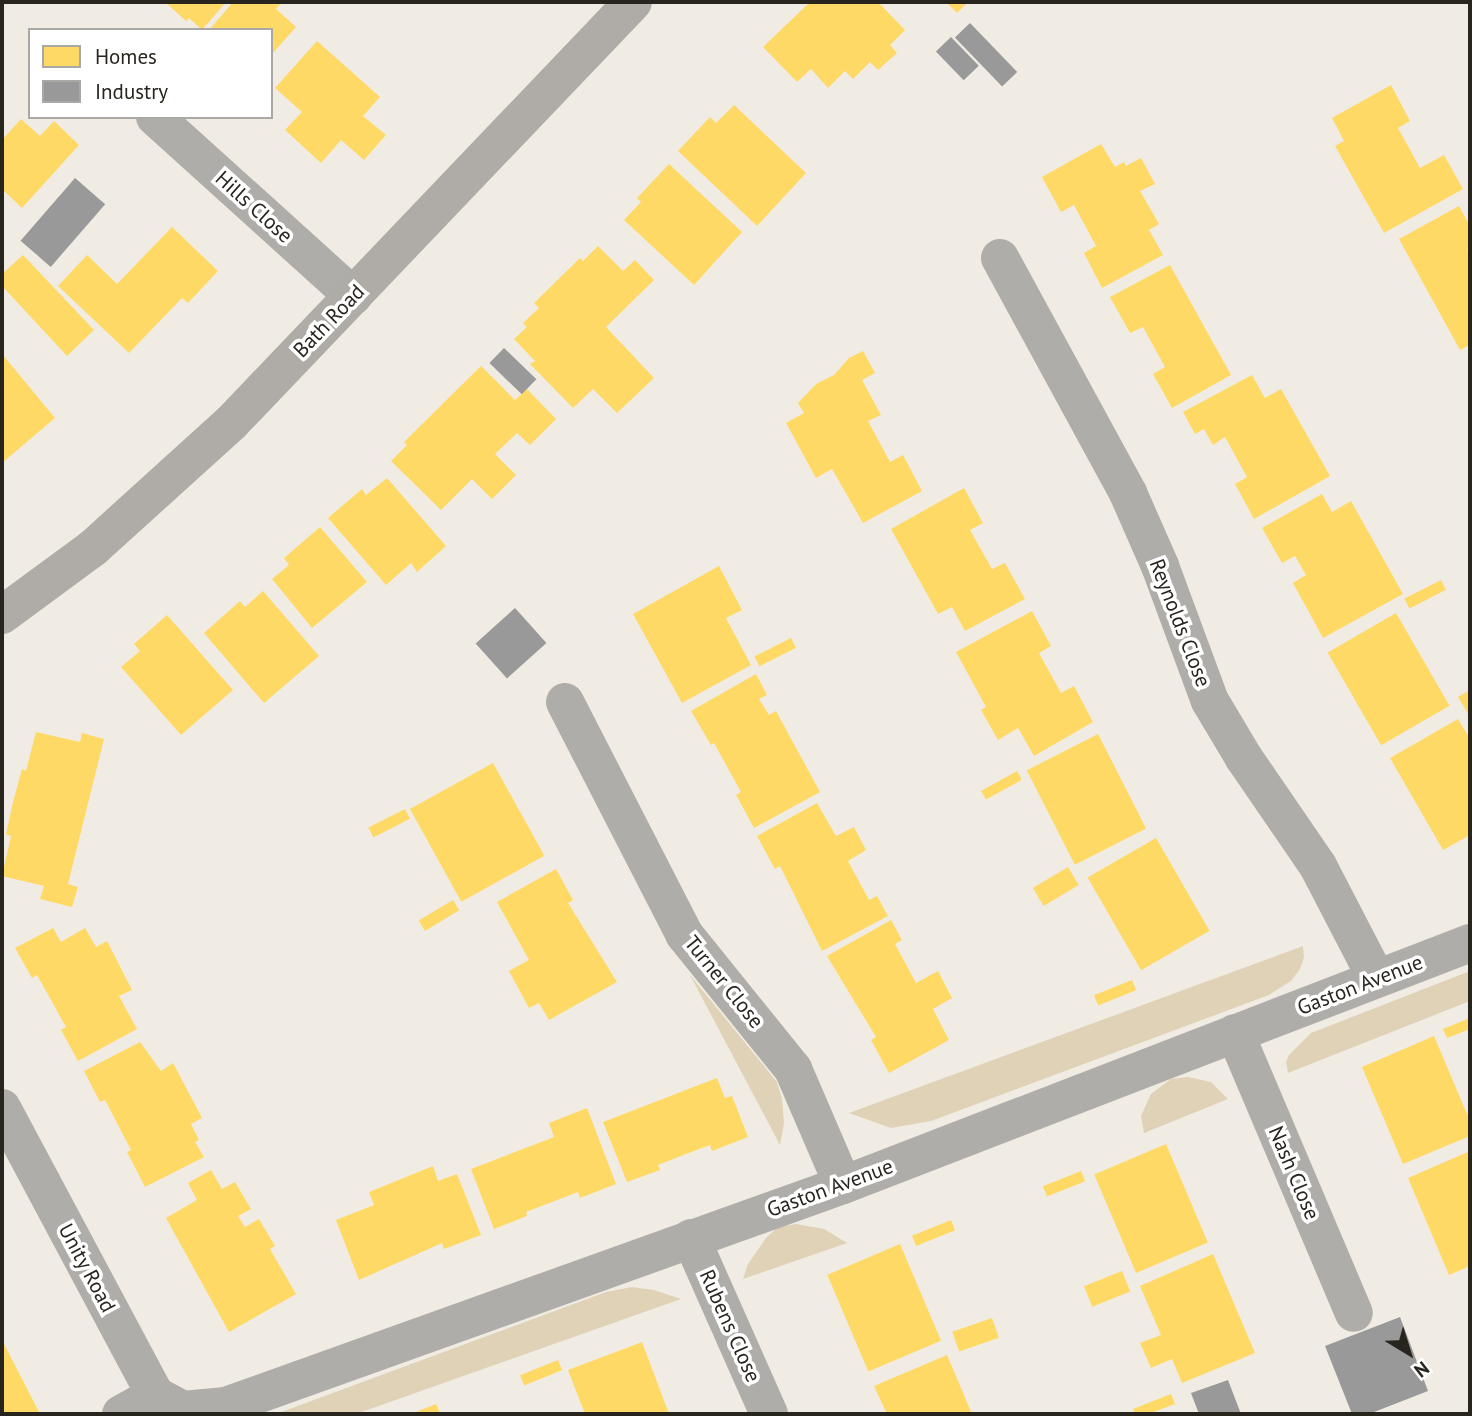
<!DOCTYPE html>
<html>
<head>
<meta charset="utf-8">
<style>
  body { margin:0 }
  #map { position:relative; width:1472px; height:1416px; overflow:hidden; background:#f0ece3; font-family:"PT Sans",sans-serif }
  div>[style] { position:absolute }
  .green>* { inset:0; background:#e0d2b7 }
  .homes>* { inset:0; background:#ffd966; transform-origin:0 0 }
  .industry>* { inset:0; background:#999; transform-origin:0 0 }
  .street>* { height:38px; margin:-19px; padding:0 19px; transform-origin:19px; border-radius:19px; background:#afadaa }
  .secondary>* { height:38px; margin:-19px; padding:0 19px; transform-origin:19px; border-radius:19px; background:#afaca8 }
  span { translate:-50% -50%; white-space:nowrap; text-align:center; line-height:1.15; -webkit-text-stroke:7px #fff; paint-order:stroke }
  .street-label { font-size:21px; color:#28251f }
  .frame { position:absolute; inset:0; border:4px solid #28251f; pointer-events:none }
  .legend { position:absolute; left:28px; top:28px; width:245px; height:91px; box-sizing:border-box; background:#fff; border:2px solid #a9a8a5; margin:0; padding:9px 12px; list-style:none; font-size:21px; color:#28251f }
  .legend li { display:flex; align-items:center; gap:14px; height:35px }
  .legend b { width:35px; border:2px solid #a9a8a5 }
  .north { position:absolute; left:1374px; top:1318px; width:70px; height:70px; -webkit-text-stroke:5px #fff; paint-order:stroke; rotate:142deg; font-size:19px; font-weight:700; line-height:28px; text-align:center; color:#28251f }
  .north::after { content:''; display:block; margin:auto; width:24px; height:32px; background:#28251f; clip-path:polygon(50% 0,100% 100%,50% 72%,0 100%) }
</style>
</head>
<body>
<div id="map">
  <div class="green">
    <div style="clip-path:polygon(1303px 946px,1304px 958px,1300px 969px,1291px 981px,1269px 995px,931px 1121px,891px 1128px,849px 1113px)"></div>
    <div style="clip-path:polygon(1470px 971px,1470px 1001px,1288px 1073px,1286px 1062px,1289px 1055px,1311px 1033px)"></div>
    <div style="clip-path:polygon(690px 975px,777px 1082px,782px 1099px,784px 1123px,780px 1145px)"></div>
    <div style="clip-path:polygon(1188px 1077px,1211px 1082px,1228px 1099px,1144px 1133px,1141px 1116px,1151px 1094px,1171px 1079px)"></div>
    <div style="clip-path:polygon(796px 1224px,824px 1229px,847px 1243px,743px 1279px,748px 1264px,766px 1238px,778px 1227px)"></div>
    <div style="clip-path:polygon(632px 1287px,654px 1290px,681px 1299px,356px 1414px,276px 1414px,606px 1292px)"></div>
  </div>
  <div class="homes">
    <div style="clip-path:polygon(165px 2px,226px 2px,202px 30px,189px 18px,186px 21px)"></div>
    <div style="clip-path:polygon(233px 2px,282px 2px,276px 9px,296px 27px,271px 55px,271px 30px,209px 30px)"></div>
    <div style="clip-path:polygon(810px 2px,878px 2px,905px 30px,890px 45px,897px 53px,878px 70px,870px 62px,853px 79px,845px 71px,828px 88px,811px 69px,797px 82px,763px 47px)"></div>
    <div style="clip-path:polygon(946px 2px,968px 2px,957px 13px)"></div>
    <div style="clip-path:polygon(317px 41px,380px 97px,363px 116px,386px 135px,364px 160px,341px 140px,321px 163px,285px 130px,302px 112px,275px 88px)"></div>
    <div style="clip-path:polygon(1391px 85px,1410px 121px,1398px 128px,1420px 168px,1444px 155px,1463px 189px,1384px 233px,1335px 146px,1344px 141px,1332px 118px)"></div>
    <div style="clip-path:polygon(734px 105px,806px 173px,757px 226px,678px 151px,710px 117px,716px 123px)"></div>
    <div style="clip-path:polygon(21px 119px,40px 136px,54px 121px,79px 145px,22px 208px,2px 189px,2px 140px)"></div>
    <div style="clip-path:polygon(1101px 144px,1115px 167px,1124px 162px,1126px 166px,1141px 158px,1155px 184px,1140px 191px,1159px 224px,1149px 230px,1163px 255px,1102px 288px,1084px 253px,1096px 246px,1074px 205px,1061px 212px,1042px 177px)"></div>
    <div style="clip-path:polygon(669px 164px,742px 232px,694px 285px,624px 220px,641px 202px,637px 198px)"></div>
    <div style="clip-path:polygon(1459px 206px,1470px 226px,1470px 247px,1467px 249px,1470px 256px,1470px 345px,1460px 350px,1399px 239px)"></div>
    <div style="clip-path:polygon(172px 227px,218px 271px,188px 303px,182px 298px,129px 353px,58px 286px,87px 255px,117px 284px)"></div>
    <div style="clip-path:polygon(598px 246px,623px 271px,635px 260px,654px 280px,606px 327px,654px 378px,617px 413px,593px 389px,573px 408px,530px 364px,535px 361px,514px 339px,527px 327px,523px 323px,539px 308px,534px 303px,580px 258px,583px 261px)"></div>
    <div style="clip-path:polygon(23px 255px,94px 330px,67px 356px,2px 286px,2px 274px)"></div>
    <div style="clip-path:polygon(1170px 265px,1231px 375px,1172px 408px,1153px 374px,1165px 367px,1143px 327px,1130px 333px,1110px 297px)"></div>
    <div style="clip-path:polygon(863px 351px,875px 373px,862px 380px,881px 415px,868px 421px,890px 462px,903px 455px,922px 491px,863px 523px,832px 469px,816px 478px,786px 423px,804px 413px,798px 403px,816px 384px,834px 375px,849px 358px)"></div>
    <div style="clip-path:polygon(2px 354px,55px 418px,2px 463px)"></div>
    <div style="clip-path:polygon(481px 366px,515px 400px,527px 389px,556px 419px,530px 445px,517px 433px,495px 454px,516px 475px,492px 499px,472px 479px,441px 510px,391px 461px,407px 445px,404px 442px)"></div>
    <div style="clip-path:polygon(1252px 375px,1265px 398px,1281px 389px,1330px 476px,1254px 519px,1235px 484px,1247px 477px,1225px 437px,1213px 445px,1204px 429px,1195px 434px,1183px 412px)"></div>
    <div style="clip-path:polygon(387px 478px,446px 546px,417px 572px,411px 563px,386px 585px,328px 518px,362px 489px,366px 495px)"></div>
    <div style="clip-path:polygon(964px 488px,983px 523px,970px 530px,992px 569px,1005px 563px,1025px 599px,965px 631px,952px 607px,938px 614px,891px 529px)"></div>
    <div style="clip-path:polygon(1322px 494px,1332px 512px,1351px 501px,1403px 594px,1323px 638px,1293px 583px,1306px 575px,1295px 556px,1282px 563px,1262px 528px)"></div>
    <div style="clip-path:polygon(320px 527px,367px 582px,312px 628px,272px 579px,289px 565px,284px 558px)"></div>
    <div style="clip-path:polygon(719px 566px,742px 610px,726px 618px,751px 665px,682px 703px,633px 614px)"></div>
    <div style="left:1441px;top:580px;width:11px;height:41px;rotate:63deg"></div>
    <div style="clip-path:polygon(263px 591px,319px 656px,264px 703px,204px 633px,240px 601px,245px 607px)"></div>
    <div style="clip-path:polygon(1032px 611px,1051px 646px,1039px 653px,1061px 693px,1074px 686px,1093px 722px,1034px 756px,1018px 728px,998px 740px,981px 710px,986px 707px,956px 652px)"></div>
    <div style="left:1396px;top:613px;width:107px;height:79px;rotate:60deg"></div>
    <div style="clip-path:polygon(167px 615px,233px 690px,181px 735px,121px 667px,140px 651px,134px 644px)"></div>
    <div style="left:791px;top:638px;width:11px;height:41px;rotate:63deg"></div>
    <div style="clip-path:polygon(756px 674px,767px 695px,759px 699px,769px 715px,776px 711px,820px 792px,754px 828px,736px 795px,741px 792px,714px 743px,711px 745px,691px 711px)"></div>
    <div style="clip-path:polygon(1470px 690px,1470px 717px,1458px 697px)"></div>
    <div style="clip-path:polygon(1458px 719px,1470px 739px,1470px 835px,1443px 850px,1390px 758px)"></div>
    <div style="clip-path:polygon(36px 732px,80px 742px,82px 733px,104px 739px,68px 884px,78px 887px,72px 907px,40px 899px,44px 886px,2px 876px,11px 836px,6px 834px,13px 802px,22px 769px,26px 771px)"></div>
    <div style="left:1098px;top:734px;width:106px;height:80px;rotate:63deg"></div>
    <div style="left:493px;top:763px;width:106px;height:95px;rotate:61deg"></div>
    <div style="left:1017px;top:771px;width:10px;height:41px;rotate:61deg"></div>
    <div style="clip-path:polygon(817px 803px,836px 836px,854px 827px,866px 850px,848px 861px,869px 900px,877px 896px,888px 916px,822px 951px,780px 866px,775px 869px,757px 836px)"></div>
    <div style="left:405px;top:809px;width:11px;height:41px;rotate:63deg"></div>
    <div style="left:1156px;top:838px;width:107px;height:79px;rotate:60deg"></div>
    <div style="left:1068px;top:867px;width:21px;height:41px;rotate:59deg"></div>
    <div style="clip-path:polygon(556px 869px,573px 900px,568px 903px,617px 982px,549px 1020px,539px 1003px,529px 1008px,509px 971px,529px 960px,497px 902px)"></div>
    <div style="left:453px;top:900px;width:12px;height:40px;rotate:59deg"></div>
    <div style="clip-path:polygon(891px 920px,902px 940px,895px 944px,916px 983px,938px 971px,952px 998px,933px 1009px,949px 1040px,889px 1073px,871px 1040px,876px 1037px,827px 956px)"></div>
    <div style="clip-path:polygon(53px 928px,61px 942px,85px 928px,96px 947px,107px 941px,132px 990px,119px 996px,137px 1029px,78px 1061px,61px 1030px,66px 1027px,37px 975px,32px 978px,15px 948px)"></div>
    <div style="left:1132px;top:980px;width:11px;height:41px;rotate:68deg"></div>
    <div style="clip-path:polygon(1470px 1018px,1470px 1029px,1447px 1038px,1443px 1029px)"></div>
    <div style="clip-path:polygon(1434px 1036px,1470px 1121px,1470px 1136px,1403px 1164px,1362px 1067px)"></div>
    <div style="clip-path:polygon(140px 1042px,161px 1071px,173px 1063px,202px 1118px,191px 1124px,199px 1140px,195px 1142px,204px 1157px,145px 1187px,127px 1152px,131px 1150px,105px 1100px,100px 1102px,84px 1071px)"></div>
    <div style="clip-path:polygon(717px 1078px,725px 1098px,732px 1096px,748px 1137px,712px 1151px,710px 1145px,686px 1154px,658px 1165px,660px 1170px,627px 1182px,603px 1122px)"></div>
    <div style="clip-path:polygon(587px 1108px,616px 1184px,580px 1198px,578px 1192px,526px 1212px,527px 1216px,494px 1229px,471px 1169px,554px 1137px,549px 1123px)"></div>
    <div style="left:1166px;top:1144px;width:107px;height:78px;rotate:67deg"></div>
    <div style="clip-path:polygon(1470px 1151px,1470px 1266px,1449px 1275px,1408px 1178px)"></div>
    <div style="clip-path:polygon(433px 1166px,438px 1181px,457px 1174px,481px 1235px,444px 1249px,442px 1243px,359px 1280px,336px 1220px,374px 1205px,369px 1192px)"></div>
    <div style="clip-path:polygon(211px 1170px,222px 1189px,235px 1182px,251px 1209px,238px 1216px,245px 1227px,259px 1219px,275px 1246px,270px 1249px,296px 1294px,229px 1332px,166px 1218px,197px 1200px,188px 1183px)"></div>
    <div style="left:1081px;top:1171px;width:11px;height:41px;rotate:68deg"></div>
    <div style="left:951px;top:1220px;width:11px;height:42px;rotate:68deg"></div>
    <div style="left:900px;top:1244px;width:105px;height:79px;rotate:67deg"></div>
    <div style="clip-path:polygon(1213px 1254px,1255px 1353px,1182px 1383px,1172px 1359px,1151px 1368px,1140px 1343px,1161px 1335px,1140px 1286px)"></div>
    <div style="left:1122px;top:1271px;width:22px;height:41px;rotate:68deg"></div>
    <div style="left:992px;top:1318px;width:21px;height:42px;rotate:71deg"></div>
    <div style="clip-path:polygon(2px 1340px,39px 1412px,35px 1414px,2px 1414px)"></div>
    <div style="clip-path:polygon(642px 1342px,669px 1414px,585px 1414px,568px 1370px)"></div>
    <div style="clip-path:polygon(947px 1355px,972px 1414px,887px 1414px,874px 1386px)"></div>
    <div style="left:558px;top:1360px;width:11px;height:41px;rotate:68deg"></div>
    <div style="clip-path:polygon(1171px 1394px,1175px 1404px,1148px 1414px,1135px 1414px,1133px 1409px)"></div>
    <div style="clip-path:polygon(436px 1404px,440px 1413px,411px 1414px)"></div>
  </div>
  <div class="industry">
    <div style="left:970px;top:23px;width:68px;height:21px;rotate:46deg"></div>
    <div style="left:951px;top:37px;width:40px;height:21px;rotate:46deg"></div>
    <div style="left:75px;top:178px;width:40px;height:83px;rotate:41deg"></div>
    <div style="left:504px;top:348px;width:45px;height:21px;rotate:44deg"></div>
    <div style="left:515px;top:608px;width:47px;height:53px;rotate:48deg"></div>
    <div style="clip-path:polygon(1400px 1317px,1428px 1391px,1369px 1414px,1352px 1414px,1325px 1346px)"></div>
    <div style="clip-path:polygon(1228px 1380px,1241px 1414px,1199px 1414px,1191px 1393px)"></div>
  </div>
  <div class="street">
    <div style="left:155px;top:117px;width:267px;rotate:42.1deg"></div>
    <div style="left:1000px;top:258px;width:268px;rotate:61.4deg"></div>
    <div style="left:1128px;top:493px;width:80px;rotate:66.3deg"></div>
    <div style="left:1160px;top:566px;width:144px;rotate:69.7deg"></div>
    <div style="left:1210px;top:701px;width:66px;rotate:59.2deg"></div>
    <div style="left:1244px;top:758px;width:131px;rotate:55.6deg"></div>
    <div style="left:1318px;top:866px;width:126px;rotate:62.6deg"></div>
    <div style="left:565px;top:702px;width:261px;rotate:62.8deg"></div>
    <div style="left:684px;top:934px;width:174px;rotate:51.1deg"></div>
    <div style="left:793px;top:1069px;width:126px;rotate:66.7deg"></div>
    <div style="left:1235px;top:1033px;width:304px;rotate:67deg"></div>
    <div style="left:2px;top:1108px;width:325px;rotate:61.9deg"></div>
    <div style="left:155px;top:1395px;width:32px;rotate:28deg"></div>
    <div style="left:691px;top:1238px;width:193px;rotate:66.1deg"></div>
    <div style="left:183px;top:1410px;width:43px;rotate:-5.3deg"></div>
    <div style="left:226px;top:1406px;width:655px;rotate:-19.71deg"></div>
    <div style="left:843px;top:1185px;width:672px;rotate:-21.1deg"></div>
    <div style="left:121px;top:1414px;width:39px;rotate:-29deg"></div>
  </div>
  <div class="secondary">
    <div style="left:2px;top:615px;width:113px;rotate:-36.4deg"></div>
    <div style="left:93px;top:548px;width:186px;rotate:-42.2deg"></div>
    <div style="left:231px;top:423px;width:582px;rotate:-46.32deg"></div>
  </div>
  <div class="street-label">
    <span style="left:254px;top:207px;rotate:42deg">Hills Close</span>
    <span style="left:329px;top:321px;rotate:-46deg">Bath Road</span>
    <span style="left:1180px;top:623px;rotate:69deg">Reynolds Close</span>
    <span style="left:724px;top:982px;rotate:51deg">Turner Close</span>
    <span style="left:1360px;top:985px;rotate:-21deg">Gaston Avenue</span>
    <span style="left:1294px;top:1173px;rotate:67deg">Nash Close</span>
    <span style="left:830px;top:1188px;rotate:-20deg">Gaston Avenue</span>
    <span style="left:87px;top:1268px;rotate:62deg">Unity Road</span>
    <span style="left:730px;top:1326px;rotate:66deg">Rubens Close</span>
  </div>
  <div class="frame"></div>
  <ul class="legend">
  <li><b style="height:19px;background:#ffd966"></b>Homes</li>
  <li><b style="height:19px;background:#999"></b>Industry</li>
  </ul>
  <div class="north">N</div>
</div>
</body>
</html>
